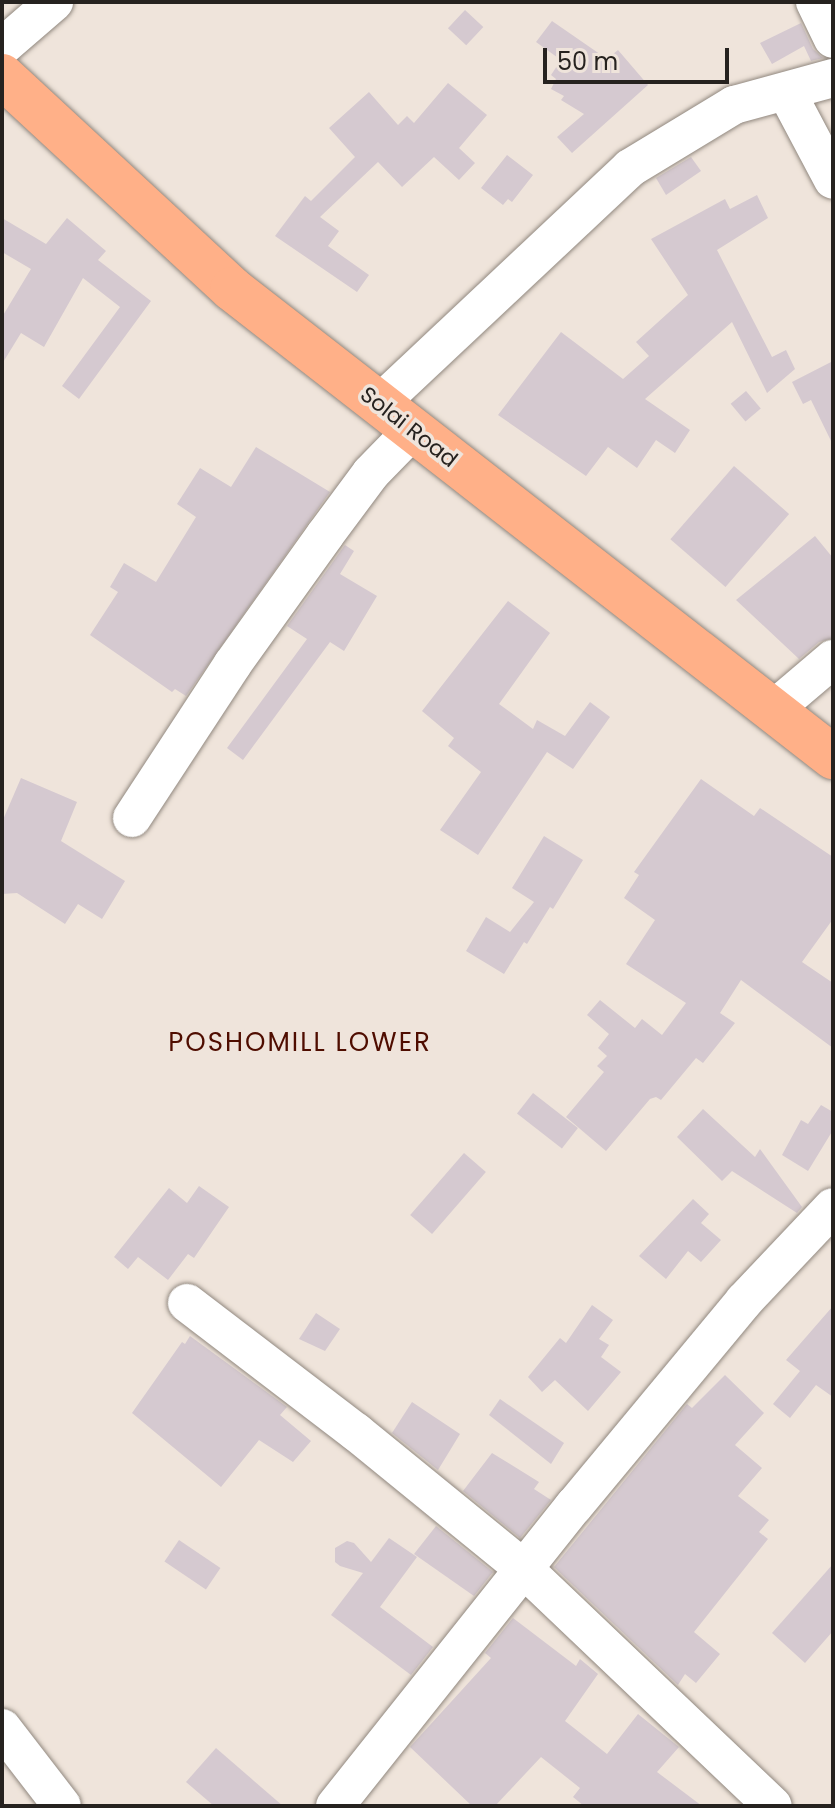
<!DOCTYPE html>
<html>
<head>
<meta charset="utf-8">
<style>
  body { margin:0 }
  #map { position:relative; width:835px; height:1808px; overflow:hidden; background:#efe4db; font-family:Poppins,sans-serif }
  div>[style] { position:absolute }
  .building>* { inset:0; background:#d5c9d0; transform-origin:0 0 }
  .roads { filter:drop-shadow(0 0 2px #91887f) drop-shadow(0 0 2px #91887f) }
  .minor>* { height:38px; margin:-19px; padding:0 19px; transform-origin:19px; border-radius:19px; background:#fff }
  .highway>* { height:44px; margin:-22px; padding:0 22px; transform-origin:22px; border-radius:22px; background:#ffb088 }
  span { translate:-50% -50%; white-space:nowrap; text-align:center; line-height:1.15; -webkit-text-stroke:7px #efe4db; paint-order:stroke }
  .street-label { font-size:22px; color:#26221f }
  .quarter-label { font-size:26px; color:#4f0d00; letter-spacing:2px }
  .frame { position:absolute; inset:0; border:4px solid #26221f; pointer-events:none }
  .scale { position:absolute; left:543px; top:48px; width:186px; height:36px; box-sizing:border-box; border:4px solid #26221f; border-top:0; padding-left:10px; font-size:24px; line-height:28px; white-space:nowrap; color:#26221f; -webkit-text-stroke:6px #efe4db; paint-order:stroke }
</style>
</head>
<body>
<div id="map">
  <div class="building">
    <div style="left:465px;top:10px;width:25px;height:25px;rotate:43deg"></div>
    <div style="clip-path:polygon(552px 21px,607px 59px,618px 50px,648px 85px,572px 153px,557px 137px,584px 114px,561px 100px,564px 96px,551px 89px,556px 79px,551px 75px,561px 60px,536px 42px)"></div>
    <div style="clip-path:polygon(801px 23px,813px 49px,823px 58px,811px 61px,804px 46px,772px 64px,760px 43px)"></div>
    <div style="clip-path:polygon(448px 83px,487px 115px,459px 148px,475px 163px,459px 180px,434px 157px,402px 187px,378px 162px,320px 217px,339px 231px,328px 246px,369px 275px,357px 292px,275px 236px,305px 196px,311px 201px,355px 157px,329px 128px,369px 92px,398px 125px,407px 116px,414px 123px)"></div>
    <div style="clip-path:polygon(507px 155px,533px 175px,512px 202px,508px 199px,503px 205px,481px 188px)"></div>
    <div style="clip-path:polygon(691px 157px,701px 171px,666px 195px,656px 178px)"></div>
    <div style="clip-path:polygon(757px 195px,768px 218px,717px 250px,772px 357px,786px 350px,795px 369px,767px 393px,732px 322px,645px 399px,690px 430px,675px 453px,656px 440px,637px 468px,608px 447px,586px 476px,498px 415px,561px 332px,623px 379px,649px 356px,636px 342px,688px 295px,651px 239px,725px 199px,730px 209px)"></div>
    <div style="clip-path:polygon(2px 218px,46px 244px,67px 218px,106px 251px,98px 260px,151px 301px,79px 399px,62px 386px,120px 307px,83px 278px,44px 347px,21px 333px,2px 364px,2px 317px,31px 269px,2px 252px)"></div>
    <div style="clip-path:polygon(833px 361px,833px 445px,811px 400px,803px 404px,792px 382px)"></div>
    <div style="left:746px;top:391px;width:23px;height:20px;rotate:50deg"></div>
    <div style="clip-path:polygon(256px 447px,330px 492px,186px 696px,175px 689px,172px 692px,90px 635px,118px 592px,110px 587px,124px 563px,156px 582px,196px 517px,177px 504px,200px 468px,231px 487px)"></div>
    <div style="left:734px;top:466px;width:73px;height:97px;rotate:41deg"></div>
    <div style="clip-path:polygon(815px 536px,833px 558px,833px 638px,819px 642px,799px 659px,736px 600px)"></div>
    <div style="clip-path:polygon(345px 545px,354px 551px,340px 574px,377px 596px,344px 651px,330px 642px,243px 760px,227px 748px,307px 639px,287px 626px)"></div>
    <div style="clip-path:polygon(508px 601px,550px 633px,499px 704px,533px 729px,537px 720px,565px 736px,590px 702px,610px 717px,573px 769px,547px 752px,478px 855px,440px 830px,481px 772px,448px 746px,454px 738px,422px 711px)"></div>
    <div style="clip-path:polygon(21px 778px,77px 802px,61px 841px,125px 881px,102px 919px,78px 904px,65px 924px,17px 893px,2px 894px,2px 822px)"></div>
    <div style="clip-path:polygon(701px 779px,754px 816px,760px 808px,833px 857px,833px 919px,802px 962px,833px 983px,833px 1048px,741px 980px,720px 1013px,735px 1023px,703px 1063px,696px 1058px,661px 1100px,656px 1097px,650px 1099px,606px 1151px,566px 1117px,604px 1072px,597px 1066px,607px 1056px,598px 1048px,609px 1034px,587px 1015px,600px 1000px,635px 1028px,642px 1019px,662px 1035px,686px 1003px,626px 964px,655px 920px,624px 898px,639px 875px,634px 872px)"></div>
    <div style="clip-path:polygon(544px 836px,583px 860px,553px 909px,550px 907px,527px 944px,524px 942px,504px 974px,466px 951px,486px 917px,510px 932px,534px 902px,512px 888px)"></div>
    <div style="left:533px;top:1093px;width:57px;height:26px;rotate:38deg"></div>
    <div style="clip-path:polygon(821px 1105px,833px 1112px,833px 1130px,808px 1171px,782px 1155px,801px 1120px,808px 1124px)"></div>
    <div style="clip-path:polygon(703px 1109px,755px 1157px,760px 1149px,802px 1207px,797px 1213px,732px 1171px,722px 1181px,677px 1137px)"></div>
    <div style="left:464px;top:1153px;width:29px;height:82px;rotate:41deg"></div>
    <div style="clip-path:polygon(199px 1186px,229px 1207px,194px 1258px,188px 1254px,168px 1280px,138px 1257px,128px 1269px,114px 1257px,169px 1188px,187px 1203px)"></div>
    <div style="clip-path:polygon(693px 1199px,709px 1214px,701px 1223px,721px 1240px,701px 1262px,688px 1251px,666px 1279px,639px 1256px)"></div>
    <div style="clip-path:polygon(592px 1305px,613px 1320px,599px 1339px,609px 1345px,601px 1357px,621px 1372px,588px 1411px,555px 1380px,542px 1392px,528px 1377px,560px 1338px,566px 1343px)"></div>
    <div style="clip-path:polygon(833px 1306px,833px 1397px,816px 1385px,790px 1418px,773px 1404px,800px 1371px,786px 1360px)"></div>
    <div style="clip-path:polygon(316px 1313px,340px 1329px,325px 1351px,299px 1339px)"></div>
    <div style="clip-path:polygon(190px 1336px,287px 1407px,280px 1415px,311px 1441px,293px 1462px,259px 1440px,221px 1487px,132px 1413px,182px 1342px,185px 1344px)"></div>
    <div style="clip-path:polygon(725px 1375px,764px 1413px,735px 1445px,762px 1468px,738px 1496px,769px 1520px,759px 1532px,768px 1539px,694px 1632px,720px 1654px,696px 1683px,685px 1674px,678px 1685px,554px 1567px,687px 1404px,692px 1408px)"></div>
    <div style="clip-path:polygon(500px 1399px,564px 1443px,551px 1464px,489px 1415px)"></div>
    <div style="clip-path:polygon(412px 1402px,460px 1434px,438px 1470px,392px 1433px)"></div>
    <div style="clip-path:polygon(492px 1453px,539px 1482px,534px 1489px,551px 1500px,520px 1538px,463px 1491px)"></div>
    <div style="clip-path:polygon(436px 1526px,493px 1572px,474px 1596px,414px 1554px)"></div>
    <div style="clip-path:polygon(389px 1538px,417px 1557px,380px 1607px,433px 1647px,411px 1675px,331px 1615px,363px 1573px,340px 1566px,335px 1562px,335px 1548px,347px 1541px,354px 1543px,371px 1562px)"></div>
    <div style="left:179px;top:1540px;width:50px;height:26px;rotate:34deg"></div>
    <div style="clip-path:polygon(833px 1564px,833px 1631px,805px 1663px,772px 1633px)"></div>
    <div style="clip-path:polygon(513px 1618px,576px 1666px,580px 1659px,598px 1674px,565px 1721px,607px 1754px,638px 1714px,679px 1747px,657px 1772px,702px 1806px,584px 1806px,573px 1797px,580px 1788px,541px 1757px,495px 1806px,472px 1806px,410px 1747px,491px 1658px,485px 1653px)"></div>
    <div style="clip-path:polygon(216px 1748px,283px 1806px,214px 1806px,186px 1782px)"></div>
  </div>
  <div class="roads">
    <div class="minor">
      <div style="left:815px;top:2px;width:41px;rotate:64.1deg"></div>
      <div style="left:2px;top:47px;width:69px;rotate:-40.9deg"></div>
      <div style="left:787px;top:93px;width:98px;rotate:62.1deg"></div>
      <div style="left:380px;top:403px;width:343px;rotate:-43.2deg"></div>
      <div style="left:630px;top:168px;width:122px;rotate:-31.2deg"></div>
      <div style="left:734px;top:105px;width:103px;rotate:-15.3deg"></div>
      <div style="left:773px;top:710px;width:79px;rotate:-40.4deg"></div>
      <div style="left:132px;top:818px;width:183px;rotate:-56.8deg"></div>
      <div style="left:232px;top:665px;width:160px;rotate:-54.4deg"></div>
      <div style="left:325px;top:535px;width:77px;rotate:-53.4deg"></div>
      <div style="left:371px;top:473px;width:60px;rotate:-45.7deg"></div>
      <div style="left:187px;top:1303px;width:213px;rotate:37.4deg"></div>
      <div style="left:356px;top:1432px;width:218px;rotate:39.2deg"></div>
      <div style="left:525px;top:1570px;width:342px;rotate:43.6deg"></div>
      <div style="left:2px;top:1728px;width:98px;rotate:52.4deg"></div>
      <div style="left:335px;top:1806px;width:384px;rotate:-51.5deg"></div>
      <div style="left:574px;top:1506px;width:266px;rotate:-50.3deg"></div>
      <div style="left:744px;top:1301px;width:129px;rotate:-46.6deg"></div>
    </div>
    <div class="highway">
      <div style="left:2px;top:76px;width:313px;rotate:42.8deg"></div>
      <div style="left:232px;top:289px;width:762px;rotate:37.91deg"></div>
    </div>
  </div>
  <div class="street-label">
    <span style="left:409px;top:427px;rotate:38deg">Solai Road</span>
  </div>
  <div class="quarter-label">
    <span style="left:300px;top:1043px">POSHOMILL LOWER</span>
  </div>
  <div class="frame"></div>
  <div class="scale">50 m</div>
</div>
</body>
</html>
